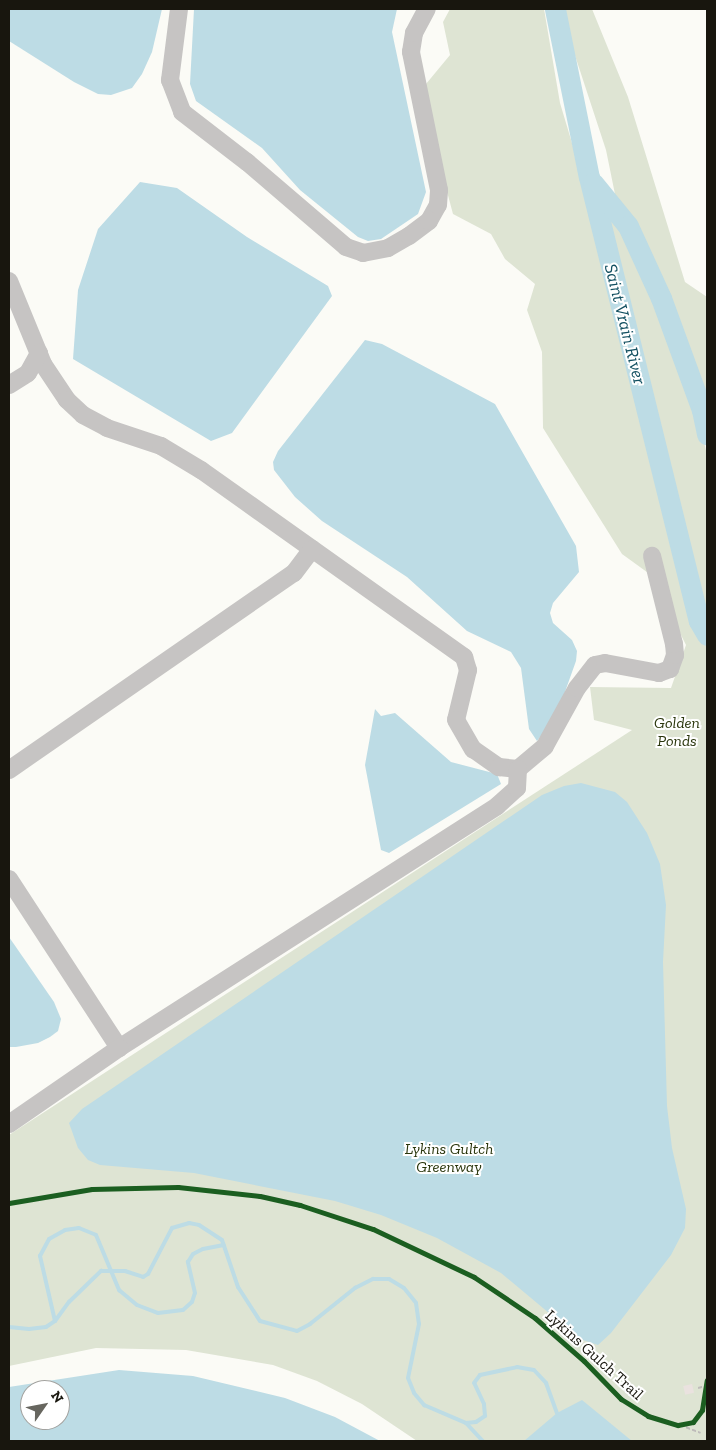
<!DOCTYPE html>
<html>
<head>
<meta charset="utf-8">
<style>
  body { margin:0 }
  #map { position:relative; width:716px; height:1450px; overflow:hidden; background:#fbfbf6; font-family:"Zilla Slab",serif }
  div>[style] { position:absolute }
  .green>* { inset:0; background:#dee4d3 }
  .water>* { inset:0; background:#bddce5 }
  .stream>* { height:4px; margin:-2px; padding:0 2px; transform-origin:2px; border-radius:2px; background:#bddce5 }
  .river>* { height:21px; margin:-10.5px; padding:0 10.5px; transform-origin:10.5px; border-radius:10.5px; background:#bddce5 }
  .building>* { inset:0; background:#eae2df; transform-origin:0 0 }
  .path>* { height:2px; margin-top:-1px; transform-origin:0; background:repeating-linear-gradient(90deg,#bebbba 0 4px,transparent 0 6.5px) }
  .minor>* { height:18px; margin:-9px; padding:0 9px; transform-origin:9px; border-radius:9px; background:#c6c4c3 }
  .cycleway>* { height:5px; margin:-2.5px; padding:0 2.5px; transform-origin:2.5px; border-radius:2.5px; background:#1b5e20 }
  span { translate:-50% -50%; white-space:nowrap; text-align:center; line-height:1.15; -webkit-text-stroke:4px #fff; paint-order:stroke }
  .park-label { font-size:16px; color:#29350b; font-style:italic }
  .street-label { font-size:16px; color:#18160e }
  .water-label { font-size:18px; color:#135061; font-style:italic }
  .frame { position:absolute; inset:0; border:10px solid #18160e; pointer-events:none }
  .north { position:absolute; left:20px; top:1380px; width:50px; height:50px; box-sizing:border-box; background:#fff; border:1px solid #a3a29f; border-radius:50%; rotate:57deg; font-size:14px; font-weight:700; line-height:20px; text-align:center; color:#18160e }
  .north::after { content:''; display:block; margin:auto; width:18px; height:22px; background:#67665f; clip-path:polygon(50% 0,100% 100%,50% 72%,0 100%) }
</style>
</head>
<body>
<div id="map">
  <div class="green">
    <div style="clip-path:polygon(450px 9px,544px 9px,560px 103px,581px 173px,694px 620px,707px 646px,707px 1441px,417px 1441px,362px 1404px,317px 1381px,273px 1365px,186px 1350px,96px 1348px,9px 1366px,9px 1135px,632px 730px,594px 720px,590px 687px,671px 688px,686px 645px,651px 575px,622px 554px,543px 428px,542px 352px,527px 310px,535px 284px,505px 259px,491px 234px,453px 214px,442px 173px,426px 84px,450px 55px,443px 22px)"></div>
    <div style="clip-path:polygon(566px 9px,592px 9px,628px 97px,685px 282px,707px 297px,707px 414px,667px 298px,631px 223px,617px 204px,606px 150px,565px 25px)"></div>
    <div style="clip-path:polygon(599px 199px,623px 228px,656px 300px,697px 411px,707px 455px,707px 630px,701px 620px)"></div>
  </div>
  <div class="water">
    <div style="clip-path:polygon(9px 9px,162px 9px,152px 52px,142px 74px,132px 88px,111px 95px,98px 94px,74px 82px,9px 41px)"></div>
    <div style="clip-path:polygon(194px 9px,397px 9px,392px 32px,426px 192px,418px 214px,381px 239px,368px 241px,358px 237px,300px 190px,262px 148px,196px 101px,190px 84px)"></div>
    <div style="clip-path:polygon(140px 182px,177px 188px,247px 237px,328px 286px,332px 296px,232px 433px,211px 441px,73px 359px,78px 290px,98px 229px)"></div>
    <div style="clip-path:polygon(365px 340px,382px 344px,495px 404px,576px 546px,579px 572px,553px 603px,550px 613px,553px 623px,572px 640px,577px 651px,576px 661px,556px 717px,537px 741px,529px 729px,521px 668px,511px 652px,467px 631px,407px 577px,322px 521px,295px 497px,274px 470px,273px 462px,278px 451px)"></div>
    <div style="clip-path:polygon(375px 709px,381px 716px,395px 713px,451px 762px,497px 774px,501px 784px,389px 853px,381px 850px,365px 765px)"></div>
    <div style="clip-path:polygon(581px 783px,615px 792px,627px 802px,647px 833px,660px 864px,666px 905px,663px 962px,667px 1106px,672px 1148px,686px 1209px,685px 1228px,671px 1255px,611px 1333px,598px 1345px,580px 1339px,501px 1273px,437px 1238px,381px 1215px,335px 1201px,194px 1173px,100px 1165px,88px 1160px,78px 1148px,69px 1123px,82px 1109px,542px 795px,564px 786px)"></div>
    <div style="clip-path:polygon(9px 937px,54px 1002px,61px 1019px,58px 1031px,50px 1037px,38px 1043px,16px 1047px,9px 1047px)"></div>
    <div style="clip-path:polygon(evenodd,119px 1370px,193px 1376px,285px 1398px,335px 1417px,380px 1441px,9px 1441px,9px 1387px,119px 1370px,30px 1390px,60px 1390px,60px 1420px,30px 1420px,30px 1390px)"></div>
    <div style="clip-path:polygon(582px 1400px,632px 1441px,524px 1441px,557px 1413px)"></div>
  </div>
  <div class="stream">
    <div style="left:55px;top:1321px;width:67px;rotate:-103deg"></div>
    <div style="left:40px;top:1256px;width:19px;rotate:-62deg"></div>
    <div style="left:49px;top:1239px;width:18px;rotate:-29deg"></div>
    <div style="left:65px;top:1230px;width:14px;rotate:-8deg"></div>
    <div style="left:79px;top:1228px;width:18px;rotate:22deg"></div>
    <div style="left:96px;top:1235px;width:60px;rotate:67.3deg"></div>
    <div style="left:119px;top:1290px;width:23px;rotate:40deg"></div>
    <div style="left:137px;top:1305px;width:22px;rotate:21deg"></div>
    <div style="left:158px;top:1313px;width:25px;rotate:-7deg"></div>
    <div style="left:183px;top:1310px;width:12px;rotate:-42deg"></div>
    <div style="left:192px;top:1302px;width:9px;rotate:-72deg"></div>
    <div style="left:195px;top:1293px;width:32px;rotate:-103deg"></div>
    <div style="left:188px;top:1262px;width:9px;rotate:-58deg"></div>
    <div style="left:193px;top:1254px;width:11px;rotate:-27deg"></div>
    <div style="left:203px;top:1249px;width:21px;rotate:-11deg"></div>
    <div style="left:9px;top:1327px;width:20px;rotate:6deg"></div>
    <div style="left:29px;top:1329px;width:17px;rotate:-7deg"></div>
    <div style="left:46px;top:1327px;width:11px;rotate:-34deg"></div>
    <div style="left:55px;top:1321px;width:24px;rotate:-54deg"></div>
    <div style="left:69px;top:1302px;width:45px;rotate:-44.1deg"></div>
    <div style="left:101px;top:1271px;width:24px"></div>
    <div style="left:125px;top:1271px;width:19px;rotate:18deg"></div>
    <div style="left:143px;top:1277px;width:6px;rotate:-31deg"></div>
    <div style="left:148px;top:1274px;width:52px;rotate:-62.4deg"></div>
    <div style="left:172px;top:1228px;width:18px;rotate:-16deg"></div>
    <div style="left:189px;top:1223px;width:10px;rotate:11deg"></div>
    <div style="left:199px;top:1225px;width:27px;rotate:33deg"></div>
    <div style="left:222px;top:1240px;width:50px;rotate:71.2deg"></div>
    <div style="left:238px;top:1287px;width:40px;rotate:57.1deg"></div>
    <div style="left:260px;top:1321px;width:38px;rotate:15deg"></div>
    <div style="left:297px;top:1331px;width:15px;rotate:-28deg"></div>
    <div style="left:310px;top:1324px;width:58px;rotate:-38.7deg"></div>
    <div style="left:355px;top:1288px;width:20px;rotate:-27deg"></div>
    <div style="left:373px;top:1279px;width:16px"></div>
    <div style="left:389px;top:1279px;width:17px;rotate:31deg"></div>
    <div style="left:404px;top:1288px;width:19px;rotate:51deg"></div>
    <div style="left:416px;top:1303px;width:21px;rotate:82deg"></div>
    <div style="left:419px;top:1324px;width:55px;rotate:101.5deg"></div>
    <div style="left:408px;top:1378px;width:16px;rotate:68deg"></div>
    <div style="left:414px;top:1393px;width:16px;rotate:50deg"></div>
    <div style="left:424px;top:1405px;width:46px;rotate:23.2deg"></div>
    <div style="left:466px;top:1423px;width:10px;rotate:-6deg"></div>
    <div style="left:476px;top:1422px;width:11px;rotate:-34deg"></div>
    <div style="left:485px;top:1416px;width:12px;rotate:-95deg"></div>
    <div style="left:484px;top:1404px;width:23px;rotate:-115deg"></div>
    <div style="left:474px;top:1383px;width:10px;rotate:-53deg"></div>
    <div style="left:480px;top:1375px;width:38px;rotate:-12deg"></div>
    <div style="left:517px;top:1367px;width:17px;rotate:10deg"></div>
    <div style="left:534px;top:1370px;width:18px;rotate:47deg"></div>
    <div style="left:546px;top:1383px;width:32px;rotate:70deg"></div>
    <div style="left:466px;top:1423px;width:25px;rotate:47deg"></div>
  </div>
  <div class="river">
    <div style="left:555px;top:9px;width:171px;rotate:78.6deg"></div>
    <div style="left:589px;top:177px;width:457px;rotate:76.1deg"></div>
    <div style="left:699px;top:621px;width:16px;rotate:60deg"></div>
    <div style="left:593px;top:183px;width:55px;rotate:50.9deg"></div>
    <div style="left:628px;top:226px;width:79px;rotate:65.4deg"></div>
    <div style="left:661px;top:298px;width:119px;rotate:69.9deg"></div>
    <div style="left:702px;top:410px;width:25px;rotate:78deg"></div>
  </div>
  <div class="building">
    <div style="left:692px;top:1384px;width:9px;height:9px;rotate:77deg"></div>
  </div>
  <div class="path">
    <div style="left:698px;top:1388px;width:8px;rotate:-14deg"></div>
    <div style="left:680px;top:1425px;width:22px;rotate:21deg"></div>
  </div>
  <div class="minor">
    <div style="left:179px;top:9px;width:72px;rotate:97.2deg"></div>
    <div style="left:170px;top:80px;width:34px;rotate:69deg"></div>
    <div style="left:182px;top:112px;width:82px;rotate:37.6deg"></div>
    <div style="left:247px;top:162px;width:130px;rotate:40.6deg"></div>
    <div style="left:346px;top:247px;width:18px;rotate:19deg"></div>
    <div style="left:363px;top:253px;width:25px;rotate:-11deg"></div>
    <div style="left:388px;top:248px;width:24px;rotate:-30deg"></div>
    <div style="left:409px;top:236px;width:25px;rotate:-37deg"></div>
    <div style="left:429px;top:221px;width:18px;rotate:-61deg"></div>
    <div style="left:438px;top:205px;width:15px;rotate:-86deg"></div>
    <div style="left:439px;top:190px;width:141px;rotate:-101.5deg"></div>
    <div style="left:411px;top:52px;width:19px;rotate:-81deg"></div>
    <div style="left:414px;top:33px;width:27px;rotate:-62deg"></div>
    <div style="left:9px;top:281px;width:90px;rotate:67.7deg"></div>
    <div style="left:43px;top:364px;width:43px;rotate:56.3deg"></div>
    <div style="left:67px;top:400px;width:22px;rotate:43deg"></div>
    <div style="left:83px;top:415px;width:27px;rotate:28deg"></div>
    <div style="left:107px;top:428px;width:57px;rotate:18.4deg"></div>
    <div style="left:161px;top:446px;width:47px;rotate:31deg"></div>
    <div style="left:201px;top:470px;width:323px;rotate:35.4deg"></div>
    <div style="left:464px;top:657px;width:14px;rotate:73deg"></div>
    <div style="left:468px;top:670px;width:51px;rotate:103.5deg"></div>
    <div style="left:456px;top:720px;width:34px;rotate:60deg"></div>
    <div style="left:473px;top:749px;width:32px;rotate:35deg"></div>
    <div style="left:499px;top:767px;width:19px;rotate:6deg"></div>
    <div style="left:518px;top:769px;width:35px;rotate:-40deg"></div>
    <div style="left:545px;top:746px;width:66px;rotate:-61.1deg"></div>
    <div style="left:577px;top:688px;width:29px;rotate:-52deg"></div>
    <div style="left:595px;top:665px;width:10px;rotate:-11deg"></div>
    <div style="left:605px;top:663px;width:55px;rotate:10.5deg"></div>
    <div style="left:659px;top:673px;width:12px;rotate:-20deg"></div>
    <div style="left:670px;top:669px;width:15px;rotate:-70deg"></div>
    <div style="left:675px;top:655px;width:11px;rotate:-95deg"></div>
    <div style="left:674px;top:644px;width:91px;rotate:-104deg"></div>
    <div style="left:9px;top:385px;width:22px;rotate:-32deg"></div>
    <div style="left:28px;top:373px;width:23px;rotate:-61deg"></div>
    <div style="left:9px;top:770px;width:346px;rotate:-34.7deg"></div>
    <div style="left:294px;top:573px;width:30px;rotate:-53deg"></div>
    <div style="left:9px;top:879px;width:202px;rotate:56.9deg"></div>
    <div style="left:119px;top:1048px;width:449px;rotate:-32.6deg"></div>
    <div style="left:497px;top:806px;width:27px;rotate:-42deg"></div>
    <div style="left:517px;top:788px;width:19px;rotate:-87deg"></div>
    <div style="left:9px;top:1124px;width:134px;rotate:-34.6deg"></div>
  </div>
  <div class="cycleway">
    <div style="left:9px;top:1203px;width:84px;rotate:-9.6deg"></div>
    <div style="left:92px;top:1189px;width:86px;rotate:-1.3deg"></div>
    <div style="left:178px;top:1187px;width:82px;rotate:6.3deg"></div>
    <div style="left:260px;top:1196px;width:41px;rotate:12.7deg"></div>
    <div style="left:300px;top:1205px;width:77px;rotate:18.2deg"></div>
    <div style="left:373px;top:1229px;width:112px;rotate:25.4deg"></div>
    <div style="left:474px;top:1277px;width:73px;rotate:33.9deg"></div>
    <div style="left:535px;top:1318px;width:65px;rotate:41.3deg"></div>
    <div style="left:584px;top:1361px;width:53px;rotate:45.8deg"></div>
    <div style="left:621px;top:1399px;width:32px;rotate:32deg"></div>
    <div style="left:648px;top:1416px;width:31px;rotate:17deg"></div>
    <div style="left:678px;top:1425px;width:15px;rotate:-11deg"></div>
    <div style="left:693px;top:1422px;width:15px;rotate:-53deg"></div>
    <div style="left:702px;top:1410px;width:30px;rotate:-81deg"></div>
  </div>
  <div class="park-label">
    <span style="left:677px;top:732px">Golden<br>Ponds</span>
    <span style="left:449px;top:1158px">Lykins Gultch<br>Greenway</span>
  </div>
  <div class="street-label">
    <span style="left:594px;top:1355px;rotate:42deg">Lykins Gulch Trail</span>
  </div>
  <div class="water-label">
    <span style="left:625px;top:324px;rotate:76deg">Saint Vrain River</span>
  </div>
  <div class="frame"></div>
  <div class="north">N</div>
</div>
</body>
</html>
